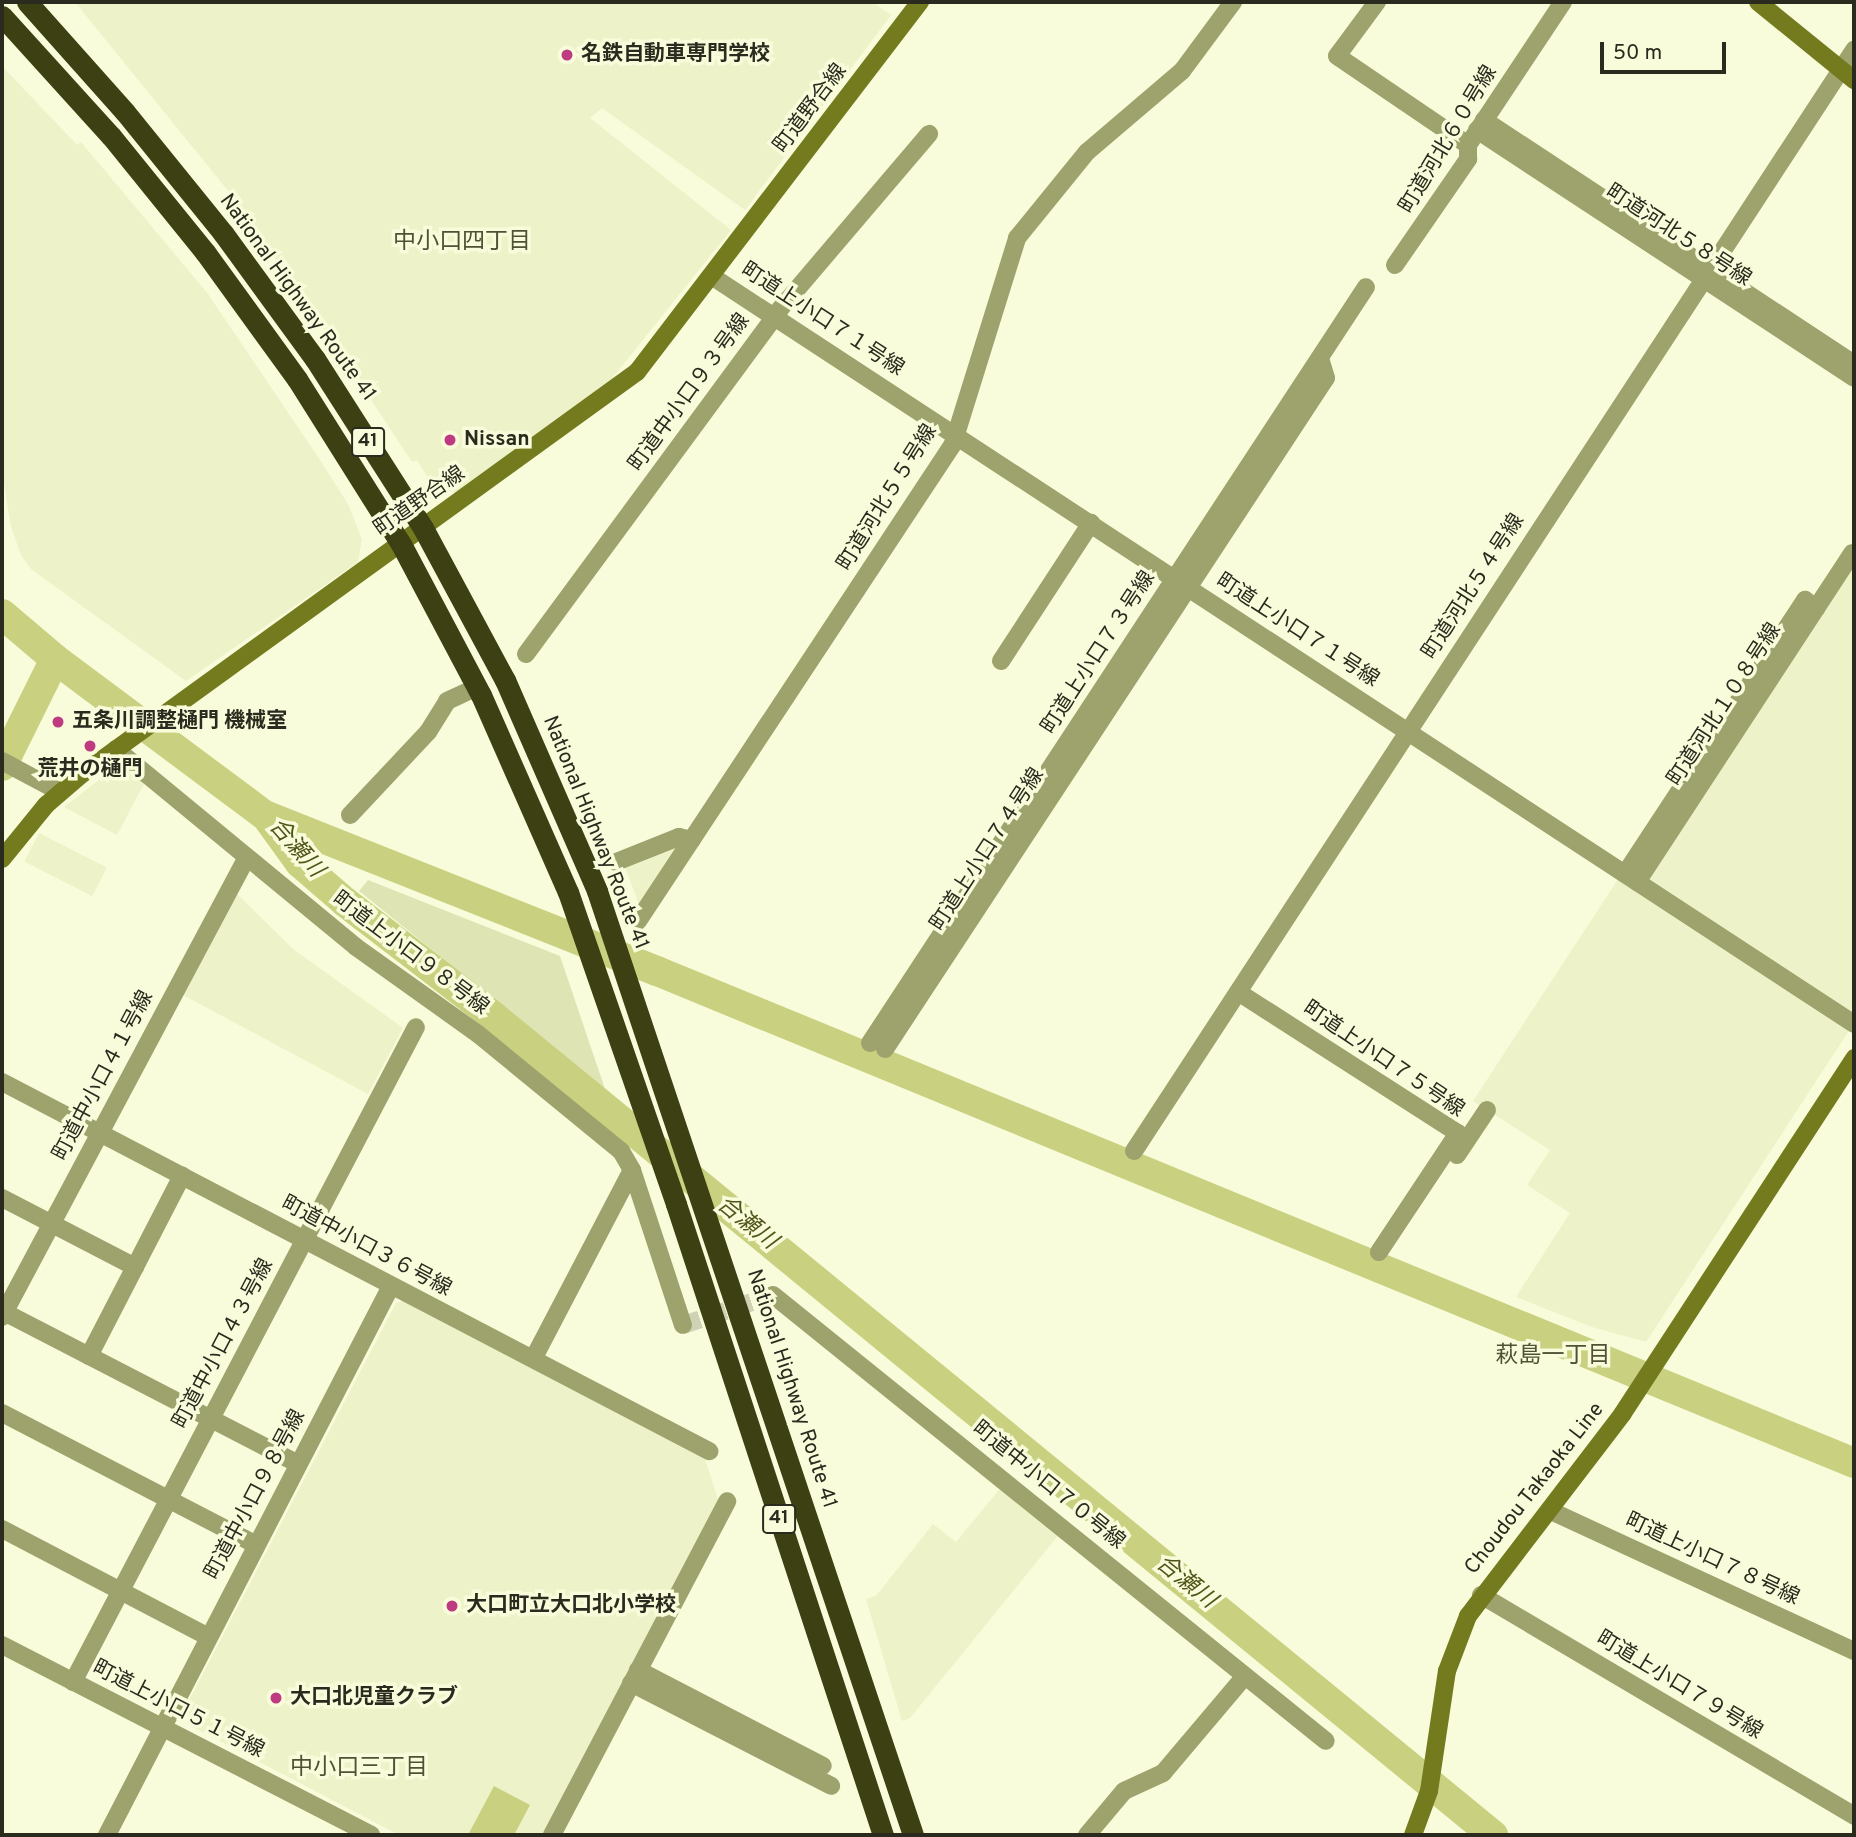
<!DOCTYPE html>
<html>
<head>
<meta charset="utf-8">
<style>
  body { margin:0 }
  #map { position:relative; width:1856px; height:1837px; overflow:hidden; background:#f8fcda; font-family:Overpass,"Noto Sans JP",sans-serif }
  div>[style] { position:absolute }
  .built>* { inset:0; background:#edf2c8; transform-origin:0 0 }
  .green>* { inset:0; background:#dfe4b5 }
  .water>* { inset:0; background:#c9d080 }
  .river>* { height:30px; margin:-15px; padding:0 15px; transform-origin:15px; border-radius:15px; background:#c9d080 }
  .street-tunnel>* { height:18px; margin-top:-9px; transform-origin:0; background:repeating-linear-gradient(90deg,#cfd2b4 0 18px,transparent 0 27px) }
  .street>* { height:18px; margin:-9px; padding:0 9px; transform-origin:9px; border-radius:9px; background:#9ea36e }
  .secondary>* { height:18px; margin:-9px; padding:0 9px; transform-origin:9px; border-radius:9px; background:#747a1e }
  .highway>* { height:21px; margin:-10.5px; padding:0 10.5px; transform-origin:10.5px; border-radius:10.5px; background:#3d4012 }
  .dots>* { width:19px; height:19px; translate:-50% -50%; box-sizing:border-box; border:4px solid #f8fcda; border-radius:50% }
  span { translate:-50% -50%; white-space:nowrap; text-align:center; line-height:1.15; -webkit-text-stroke:7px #f8fcda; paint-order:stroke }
  .shield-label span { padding:2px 5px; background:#f8fcda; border:2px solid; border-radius:5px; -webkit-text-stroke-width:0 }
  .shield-label { font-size:19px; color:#2a2b1e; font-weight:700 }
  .poi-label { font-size:21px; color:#2a2b1e; font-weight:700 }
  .left { translate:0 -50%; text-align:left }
  .street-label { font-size:21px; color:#2a2b1e }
  .neighbourhood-label { font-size:23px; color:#4f5235 }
  .water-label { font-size:23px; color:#51551a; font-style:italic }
  .frame { position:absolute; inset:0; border:4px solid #2a2b1e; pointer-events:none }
  .scale { position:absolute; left:1600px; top:42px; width:126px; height:32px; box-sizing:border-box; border:4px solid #2a2b1e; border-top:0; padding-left:9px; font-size:21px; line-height:24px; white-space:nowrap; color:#2a2b1e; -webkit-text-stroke:5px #f8fcda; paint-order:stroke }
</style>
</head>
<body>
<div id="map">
  <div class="built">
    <div style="clip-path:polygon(75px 2px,872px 2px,891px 15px,745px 210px,602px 108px,590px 118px,731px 230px,606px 386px,457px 493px,434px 488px,417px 460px,412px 462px,302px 295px,239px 211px,242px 208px)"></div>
    <div style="clip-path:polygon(2px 66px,77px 145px,81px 142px,208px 294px,318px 457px,348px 504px,362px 539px,358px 562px,186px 681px,31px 569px,21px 555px,11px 527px,2px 471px)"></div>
    <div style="clip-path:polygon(1854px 554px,1854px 1023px,1646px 1342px,1592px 1327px,1516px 1297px,1570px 1213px,1527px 1185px,1550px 1150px,1473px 1101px,1804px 595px,1816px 603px)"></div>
    <div style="clip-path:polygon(117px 766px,146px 780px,117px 835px,64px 807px)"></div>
    <div style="left:39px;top:833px;width:76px;height:32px;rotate:27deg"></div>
    <div style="clip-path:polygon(682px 845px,640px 907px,625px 867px)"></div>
    <div style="clip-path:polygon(234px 891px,293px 949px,403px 1028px,368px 1094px,181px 994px)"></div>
    <div style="clip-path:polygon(403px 1301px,705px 1459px,719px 1503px,545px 1835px,399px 1835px,193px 1727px,185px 1708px,396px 1303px)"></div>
    <div style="clip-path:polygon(1004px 1484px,1061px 1532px,910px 1718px,902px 1721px,866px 1599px,876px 1596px,933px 1524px,956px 1542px)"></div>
  </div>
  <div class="green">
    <div style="clip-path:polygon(368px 880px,560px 956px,605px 1089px,359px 891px)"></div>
  </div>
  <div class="water">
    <div style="clip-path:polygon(494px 1786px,530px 1805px,514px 1835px,468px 1835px)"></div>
  </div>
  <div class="river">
    <div style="left:2px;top:614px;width:70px;rotate:40.3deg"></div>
    <div style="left:55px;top:659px;width:263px;rotate:36.7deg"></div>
    <div style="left:266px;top:816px;width:58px;rotate:54.1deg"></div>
    <div style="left:300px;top:863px;width:60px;rotate:40.9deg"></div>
    <div style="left:345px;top:902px;width:187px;rotate:37.6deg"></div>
    <div style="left:493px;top:1016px;width:1293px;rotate:39.32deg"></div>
    <div style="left:2px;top:766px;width:119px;rotate:-63.6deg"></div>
    <div style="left:267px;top:816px;width:420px;rotate:21.7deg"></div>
    <div style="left:657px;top:971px;width:1294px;rotate:22.34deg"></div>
  </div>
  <div class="street-tunnel">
    <div style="left:683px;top:1325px;width:95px;rotate:-18.4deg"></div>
  </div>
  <div class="street">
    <div style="left:1377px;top:2px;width:67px;rotate:126.5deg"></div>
    <div style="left:1337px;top:56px;width:158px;rotate:34.2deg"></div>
    <div style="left:1484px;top:120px;width:442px;rotate:33.4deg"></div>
    <div style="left:1477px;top:130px;width:451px;rotate:33.3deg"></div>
    <div style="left:1395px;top:265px;width:129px;rotate:-55.4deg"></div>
    <div style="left:1468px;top:159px;width:14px;rotate:-90deg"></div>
    <div style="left:1468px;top:145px;width:172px;rotate:-56.4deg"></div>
    <div style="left:713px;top:277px;width:1364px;rotate:33.21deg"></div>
    <div style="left:526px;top:654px;width:428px;rotate:-53.6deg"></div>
    <div style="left:780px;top:309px;width:230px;rotate:-49.6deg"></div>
    <div style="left:1001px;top:661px;width:165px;rotate:-56.9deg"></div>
    <div style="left:116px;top:749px;width:311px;rotate:39.5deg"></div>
    <div style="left:356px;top:947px;width:150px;rotate:35.5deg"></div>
    <div style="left:478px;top:1034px;width:185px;rotate:39.3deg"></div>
    <div style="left:621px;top:1151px;width:22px;rotate:60deg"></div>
    <div style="left:632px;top:1170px;width:213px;rotate:117.6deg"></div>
    <div style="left:2px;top:761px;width:66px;rotate:28.1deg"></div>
    <div style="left:350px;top:815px;width:114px;rotate:-46.8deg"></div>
    <div style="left:428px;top:732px;width:36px;rotate:-58deg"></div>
    <div style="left:447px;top:701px;width:33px;rotate:-25deg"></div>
    <div style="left:616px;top:862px;width:68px;rotate:-21.6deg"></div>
    <div style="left:679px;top:837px;width:13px;rotate:13deg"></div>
    <div style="left:1625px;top:874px;width:328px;rotate:-56.7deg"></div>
    <div style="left:1805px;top:600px;width:14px;rotate:36deg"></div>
    <div style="left:1637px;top:882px;width:393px;rotate:-56.8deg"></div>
    <div style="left:638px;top:921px;width:572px;rotate:-56.56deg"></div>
    <div style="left:953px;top:444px;width:216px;rotate:-72.7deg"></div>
    <div style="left:1017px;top:238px;width:111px;rotate:-50.9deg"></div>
    <div style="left:1087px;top:152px;width:125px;rotate:-40.5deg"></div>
    <div style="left:1182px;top:71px;width:86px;rotate:-53.5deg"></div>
    <div style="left:1238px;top:992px;width:261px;rotate:32.7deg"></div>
    <div style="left:1458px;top:1133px;width:143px;rotate:123.6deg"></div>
    <div style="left:870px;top:1043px;width:904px;rotate:-56.73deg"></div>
    <div style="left:885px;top:1049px;width:803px;rotate:-56.69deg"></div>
    <div style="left:1326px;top:378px;width:21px;rotate:-107deg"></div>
    <div style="left:2px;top:1082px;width:798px;rotate:27.56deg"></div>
    <div style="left:1134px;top:1151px;width:1316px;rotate:-56.82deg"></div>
    <div style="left:1457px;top:1155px;width:54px;rotate:-56.3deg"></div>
    <div style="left:632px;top:1170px;width:163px;rotate:71.8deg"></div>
    <div style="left:2px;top:1198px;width:150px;rotate:27.4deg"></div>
    <div style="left:773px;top:1295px;width:710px;rotate:38.89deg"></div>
    <div style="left:2px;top:1311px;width:333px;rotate:27.3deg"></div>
    <div style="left:2px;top:1317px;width:521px;rotate:-61.96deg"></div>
    <div style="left:89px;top:1356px;width:203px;rotate:-62.7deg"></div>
    <div style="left:2px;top:1413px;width:285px;rotate:27.4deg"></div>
    <div style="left:1551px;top:1511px;width:334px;rotate:24.8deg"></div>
    <div style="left:2px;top:1529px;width:231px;rotate:27.6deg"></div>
    <div style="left:1481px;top:1595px;width:434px;rotate:30.6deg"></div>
    <div style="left:2px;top:1645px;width:415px;rotate:27.2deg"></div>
    <div style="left:638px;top:1670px;width:208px;rotate:27.4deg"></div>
    <div style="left:73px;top:1682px;width:739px;rotate:-62.36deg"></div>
    <div style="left:631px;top:1683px;width:225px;rotate:27.2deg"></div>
    <div style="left:107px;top:1835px;width:618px;rotate:-62.65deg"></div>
    <div style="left:552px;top:1835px;width:377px;rotate:-62.3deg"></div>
    <div style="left:1087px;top:1835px;width:57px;rotate:-49.9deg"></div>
    <div style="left:1124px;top:1791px;width:43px;rotate:-24.8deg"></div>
    <div style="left:1163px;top:1773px;width:126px;rotate:-49.8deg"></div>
  </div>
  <div class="secondary">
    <div style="left:1758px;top:2px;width:124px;rotate:39.1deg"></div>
    <div style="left:2px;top:859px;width:70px;rotate:-50.8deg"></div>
    <div style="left:46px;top:805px;width:48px;rotate:-40.7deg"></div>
    <div style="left:82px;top:774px;width:685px;rotate:-35.92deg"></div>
    <div style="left:637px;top:372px;width:466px;rotate:-52.6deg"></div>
    <div style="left:1413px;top:1835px;width:47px;rotate:-70deg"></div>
    <div style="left:1429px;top:1791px;width:121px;rotate:-81.5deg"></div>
    <div style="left:1447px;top:1671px;width:59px;rotate:-69.1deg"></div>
    <div style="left:1468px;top:1616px;width:255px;rotate:-52.6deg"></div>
    <div style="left:1623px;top:1413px;width:424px;rotate:-56.9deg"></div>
  </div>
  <div class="highway">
    <div style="left:27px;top:2px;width:147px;rotate:48.3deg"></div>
    <div style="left:125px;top:112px;width:156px;rotate:51deg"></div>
    <div style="left:223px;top:233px;width:156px;rotate:53.9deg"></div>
    <div style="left:315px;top:359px;width:201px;rotate:57.4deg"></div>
    <div style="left:423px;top:528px;width:173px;rotate:61.7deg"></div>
    <div style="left:505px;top:680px;width:230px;rotate:66.4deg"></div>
    <div style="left:597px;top:891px;width:995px;rotate:71.49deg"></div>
    <div style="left:2px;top:16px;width:162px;rotate:47.8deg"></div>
    <div style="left:111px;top:136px;width:149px;rotate:51deg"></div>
    <div style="left:205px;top:252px;width:157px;rotate:54.1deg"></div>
    <div style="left:297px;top:379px;width:195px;rotate:57.8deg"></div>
    <div style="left:401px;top:544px;width:171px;rotate:62.1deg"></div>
    <div style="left:481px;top:695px;width:215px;rotate:66.2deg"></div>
    <div style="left:568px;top:892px;width:330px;rotate:70.9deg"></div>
    <div style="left:676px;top:1204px;width:664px;rotate:71.84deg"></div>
  </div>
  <div class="dots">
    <div style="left:567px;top:55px;background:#be3b82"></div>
    <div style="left:450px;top:440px;background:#be3b82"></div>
    <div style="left:58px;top:722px;background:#be3b82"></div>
    <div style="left:90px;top:746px;background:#be3b82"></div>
    <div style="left:452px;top:1606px;background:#be3b82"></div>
    <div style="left:276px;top:1698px;background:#be3b82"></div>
  </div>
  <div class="shield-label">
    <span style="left:368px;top:442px">41</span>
    <span style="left:779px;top:1519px">41</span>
  </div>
  <div class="poi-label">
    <span class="left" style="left:581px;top:55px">名鉄自動車専門学校</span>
    <span class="left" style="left:464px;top:440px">Nissan</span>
    <span class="left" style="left:72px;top:722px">五条川調整樋門 機械室</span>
    <span style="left:90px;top:770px">荒井の樋門</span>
    <span class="left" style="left:466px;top:1606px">大口町立大口北小学校</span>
    <span class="left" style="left:290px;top:1698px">大口北児童クラブ</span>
  </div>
  <div class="street-label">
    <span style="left:811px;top:109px;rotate:-53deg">町道野合線</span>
    <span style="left:1449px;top:140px;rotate:-59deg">町道河北６０号線</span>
    <span style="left:1678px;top:236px;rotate:33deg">町道河北５８号線</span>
    <span style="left:297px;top:298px;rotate:54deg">National Highway Route 41</span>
    <span style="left:822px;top:320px;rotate:33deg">町道上小口７１号線</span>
    <span style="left:690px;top:393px;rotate:-54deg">町道中小口９３号線</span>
    <span style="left:888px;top:498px;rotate:-58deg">町道河北５５号線</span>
    <span style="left:420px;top:502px;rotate:-35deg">町道野合線</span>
    <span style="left:1474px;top:587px;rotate:-57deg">町道河北５４号線</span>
    <span style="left:1297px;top:631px;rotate:33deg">町道上小口７１号線</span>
    <span style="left:1099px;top:653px;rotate:-57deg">町道上小口７３号線</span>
    <span style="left:1725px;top:705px;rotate:-57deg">町道河北１０８号線</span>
    <span style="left:595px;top:833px;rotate:68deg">National Highway Route 41</span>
    <span style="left:988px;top:850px;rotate:-57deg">町道上小口７４号線</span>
    <span style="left:410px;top:954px;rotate:37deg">町道上小口９８号線</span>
    <span style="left:1383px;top:1060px;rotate:34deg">町道上小口７５号線</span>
    <span style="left:104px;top:1076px;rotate:-62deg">町道中小口４１号線</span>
    <span style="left:366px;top:1247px;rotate:28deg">町道中小口３６号線</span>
    <span style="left:224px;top:1344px;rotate:-62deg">町道中小口４３号線</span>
    <span style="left:791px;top:1389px;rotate:72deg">National Highway Route 41</span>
    <span style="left:1048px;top:1486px;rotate:39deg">町道中小口７０号線</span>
    <span style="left:1535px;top:1489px;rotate:-52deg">Choudou Takaoka Line</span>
    <span style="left:256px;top:1495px;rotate:-62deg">町道中小口９８号線</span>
    <span style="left:1712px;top:1560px;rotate:25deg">町道上小口７８号線</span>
    <span style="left:1679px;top:1686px;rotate:31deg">町道上小口７９号線</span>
    <span style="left:178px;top:1710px;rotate:27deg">町道上小口５１号線</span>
  </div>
  <div class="neighbourhood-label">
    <span style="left:462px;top:243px">中小口四丁目</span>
    <span style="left:1553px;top:1357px">萩島一丁目</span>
    <span style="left:359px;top:1769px">中小口三丁目</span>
  </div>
  <div class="water-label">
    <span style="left:295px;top:849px;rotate:49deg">合瀬川</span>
    <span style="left:746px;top:1224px;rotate:39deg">合瀬川</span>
    <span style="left:1185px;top:1583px;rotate:39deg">合瀬川</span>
  </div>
  <div class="frame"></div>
  <div class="scale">50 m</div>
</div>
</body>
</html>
